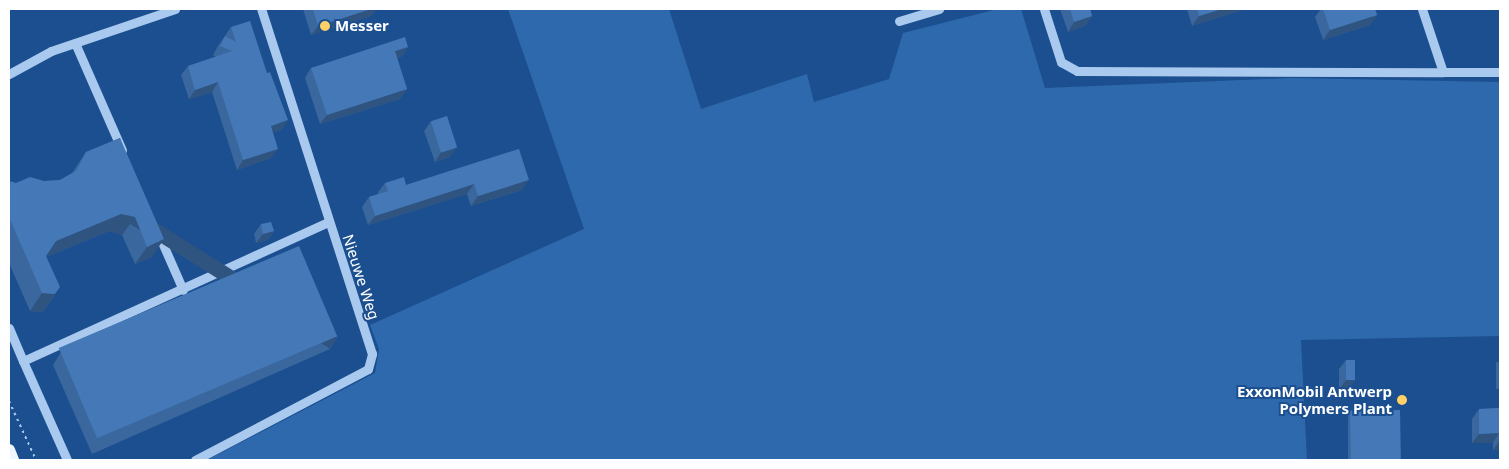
<!DOCTYPE html>
<html>
<head>
<meta charset="utf-8">
<style>
  body { margin:0 }
  #map { position:relative; width:1509px; height:469px; overflow:hidden; background:#1b4f8f; font-family:"Noto Sans",sans-serif }
  div>[style] { position:absolute }
  .green>* { inset:0; background:#2e69ad }
  .path>* { height:2px; margin-top:-1px; transform-origin:0; background:repeating-linear-gradient(90deg,#a9c9ee 0 2.5px,transparent 0 6.5px) }
  .minor>* { height:9px; margin:-4.5px; padding:0 4.5px; transform-origin:4.5px; border-radius:4.5px; background:#a9c9ee }
  .major>* { height:12px; margin:-6px; padding:0 6px; transform-origin:6px; border-radius:6px; background:#f0f6ff }
  .wall>* { inset:0; background:#3a679d; transform-origin:0 0 }
  .shaded-wall>* { inset:0; background:#305480; transform-origin:0 0 }
  .building>* { inset:0; background:#4478b7; transform-origin:0 0 }
  .dots>* { width:14px; height:14px; translate:-50% -50%; box-sizing:border-box; border:2px solid #1b4f8f; border-radius:50% }
  span { translate:-50% -50%; white-space:nowrap; text-align:center; line-height:1.15; -webkit-text-stroke:4px #1b4f8f; paint-order:stroke }
  .poi-label { font-size:15px; color:#fff; font-weight:700 }
  .left { translate:0 -50%; text-align:left }
  .right { translate:-100% -50%; text-align:right }
  .street-label { font-size:15px; color:#fff }
  .frame { position:absolute; inset:0; border:10px solid #fff; pointer-events:none }
</style>
</head>
<body>
<div id="map">
  <div class="green">
    <div style="clip-path:polygon(508px 9px,669px 9px,701px 109px,807px 74px,814px 102px,889px 79px,903px 33px,998px 9px,1021px 9px,1045px 88px,1292px 78px,1500px 82px,1500px 336px,1301px 340px,1307px 460px,207px 460px,375px 373px,379px 349px,370px 325px,584px 229px)"></div>
  </div>
  <div class="path">
    <div style="left:9px;top:401px;width:65px;rotate:65.4deg"></div>
  </div>
  <div class="minor">
    <div style="left:1044px;top:9px;width:56px;rotate:72.2deg"></div>
    <div style="left:1061px;top:62px;width:18px;rotate:29deg"></div>
    <div style="left:1077px;top:71px;width:366px;rotate:0.2deg"></div>
    <div style="left:1422px;top:9px;width:66px;rotate:71.6deg"></div>
    <div style="left:1443px;top:72px;width:57px"></div>
    <div style="left:899px;top:21px;width:42px;rotate:-16.7deg"></div>
    <div style="left:75px;top:43px;width:117px;rotate:66.3deg"></div>
    <div style="left:9px;top:74px;width:48px;rotate:-28.7deg"></div>
    <div style="left:51px;top:51px;width:131px;rotate:-18.7deg"></div>
    <div style="left:158px;top:233px;width:62px;rotate:66.3deg"></div>
    <div style="left:9px;top:328px;width:36px;rotate:67deg"></div>
    <div style="left:23px;top:361px;width:335px;rotate:-24.5deg"></div>
    <div style="left:23px;top:361px;width:108px;rotate:66deg"></div>
    <div style="left:195px;top:460px;width:195px;rotate:-27.7deg"></div>
    <div style="left:368px;top:369px;width:16px;rotate:-75deg"></div>
    <div style="left:372px;top:354px;width:362px;rotate:-107.8deg"></div>
  </div>
  <div class="major">
    <div style="left:9px;top:450px;width:11px;rotate:68deg"></div>
  </div>
  <div class="wall">
    <div style="clip-path:polygon(303px 9px,376px 9px,371px 16px,311px 35px)"></div>
    <div style="clip-path:polygon(1060px 9px,1090px 9px,1092px 16px,1085px 26px,1068px 32px)"></div>
    <div style="clip-path:polygon(1187px 9px,1245px 9px,1192px 26px)"></div>
    <div style="clip-path:polygon(1321px 9px,1375px 9px,1377px 15px,1370px 25px,1323px 40px,1315px 17px)"></div>
    <div style="clip-path:polygon(231px 27px,282px 130px,273px 132px,271px 158px,237px 170px,212px 92px,189px 99px,181px 75px,188px 66px,216px 57px,213px 55px,218px 46px)"></div>
    <div style="clip-path:polygon(408px 47px,401px 57px,397px 58px,407px 89px,400px 99px,320px 124px,305px 78px,311px 68px)"></div>
    <div style="clip-path:polygon(431px 121px,450px 157px,435px 162px,424px 131px)"></div>
    <div style="clip-path:polygon(120px 138px,152px 257px,135px 264px,122px 235px,109px 231px,46px 257px,55px 294px,43px 312px,30px 311px,9px 263px,9px 181px,16px 183px,60px 180px,72px 173px,86px 152px)"></div>
    <div style="clip-path:polygon(519px 149px,522px 190px,471px 206px,467px 194px,368px 225px,362px 207px,369px 197px,378px 194px,378px 192px,385px 183px,406px 185px)"></div>
    <div style="clip-path:polygon(261px 224px,274px 231px,267px 240px,256px 243px,254px 234px)"></div>
    <div style="clip-path:polygon(338px 336px,330px 349px,92px 454px,53px 365px,61px 352px)"></div>
    <div style="clip-path:polygon(1346px 360px,1355px 380px,1348px 389px,1339px 389px,1339px 369px)"></div>
    <div style="left:1500px;top:362px;width:27px;height:4px;rotate:90deg"></div>
    <div style="clip-path:polygon(1500px 408px,1500px 449px,1493px 450px,1493px 443px,1472px 443px,1472px 419px,1479px 409px)"></div>
    <div style="clip-path:polygon(1350px 411px,1401px 460px,1348px 460px,1348px 414px)"></div>
  </div>
  <div class="shaded-wall">
    <div style="clip-path:polygon(371px 9px,376px 9px,371px 16px,311px 35px,318px 26px)"></div>
    <div style="clip-path:polygon(1222px 9px,1245px 9px,1192px 26px,1199px 16px)"></div>
    <div style="clip-path:polygon(1377px 15px,1370px 25px,1323px 40px,1330px 30px)"></div>
    <div style="clip-path:polygon(1092px 16px,1085px 26px,1068px 32px,1074px 22px)"></div>
    <div style="clip-path:polygon(408px 47px,401px 57px,388px 61px,395px 51px)"></div>
    <div style="clip-path:polygon(218px 82px,212px 92px,189px 99px,195px 90px)"></div>
    <div style="clip-path:polygon(407px 89px,400px 99px,320px 124px,327px 115px)"></div>
    <div style="clip-path:polygon(288px 120px,282px 130px,264px 135px,271px 126px)"></div>
    <div style="clip-path:polygon(457px 147px,450px 157px,435px 162px,441px 152px)"></div>
    <div style="clip-path:polygon(278px 149px,271px 158px,237px 170px,243px 160px)"></div>
    <div style="clip-path:polygon(529px 180px,522px 190px,471px 206px,478px 196px)"></div>
    <div style="clip-path:polygon(474px 184px,467px 194px,368px 225px,375px 216px)"></div>
    <div style="clip-path:polygon(121px 214px,135px 217px,122px 235px,109px 231px,44px 258px,56px 241px)"></div>
    <div style="clip-path:polygon(274px 231px,267px 240px,256px 243px,263px 234px)"></div>
    <div style="clip-path:polygon(164px 239px,152px 257px,135px 264px,147px 247px)"></div>
    <div style="clip-path:polygon(42px 293px,55px 294px,43px 312px,30px 311px)"></div>
    <div style="left:338px;top:336px;width:15px;height:259px;rotate:122deg"></div>
    <div style="clip-path:polygon(1346px 380px,1355px 380px,1348px 389px,1339px 389px)"></div>
    <div style="clip-path:polygon(1499px 433px,1493px 443px,1472px 443px,1479px 434px)"></div>
    <div style="clip-path:polygon(1500px 440px,1500px 449px,1493px 450px)"></div>
  </div>
  <div class="building">
    <div style="clip-path:polygon(313px 9px,371px 9px,318px 26px)"></div>
    <div style="clip-path:polygon(1070px 9px,1090px 9px,1092px 16px,1074px 22px)"></div>
    <div style="clip-path:polygon(1197px 9px,1222px 9px,1199px 16px)"></div>
    <div style="clip-path:polygon(1323px 9px,1375px 9px,1377px 15px,1330px 30px)"></div>
    <div style="clip-path:polygon(250px 21px,267px 73px,270px 72px,288px 120px,271px 126px,278px 149px,243px 160px,218px 82px,195px 90px,188px 66px,232px 51px,220px 46px,225px 36px,236px 42px,231px 27px)"></div>
    <div style="clip-path:polygon(405px 37px,408px 47px,395px 51px,407px 89px,327px 115px,311px 68px)"></div>
    <div style="left:447px;top:116px;width:33px;height:17px;rotate:72deg"></div>
    <div style="clip-path:polygon(120px 138px,164px 239px,147px 247px,135px 217px,121px 214px,56px 241px,46px 256px,60px 287px,55px 294px,42px 293px,9px 217px,9px 181px,16px 183px,30px 177px,44px 181px,60px 180px,76px 171px,86px 152px)"></div>
    <div style="clip-path:polygon(519px 149px,529px 180px,478px 196px,474px 184px,375px 216px,369px 197px,388px 191px,385px 183px,404px 177px,406px 185px)"></div>
    <div style="clip-path:polygon(271px 222px,274px 231px,263px 234px,261px 224px)"></div>
    <div style="left:299px;top:246px;width:98px;height:261px;rotate:67deg"></div>
    <div style="left:1346px;top:360px;width:9px;height:20px"></div>
    <div style="clip-path:polygon(1500px 408px,1500px 440px,1499px 433px,1479px 434px,1479px 409px)"></div>
    <div style="left:1400px;top:410px;width:50px;height:50px;rotate:89deg"></div>
  </div>
  <div class="dots">
    <div style="left:325px;top:26px;background:#ffd166"></div>
    <div style="left:1402px;top:400px;background:#ffd166"></div>
  </div>
  <div class="poi-label">
    <span class="left" style="left:335px;top:26px">Messer</span>
    <span class="right" style="left:1392px;top:400px">ExxonMobil Antwerp<br>Polymers Plant</span>
  </div>
  <div class="street-label">
    <span style="left:361px;top:277px;rotate:72deg">Nieuwe Weg</span>
  </div>
  <div class="frame"></div>
</div>
</body>
</html>
